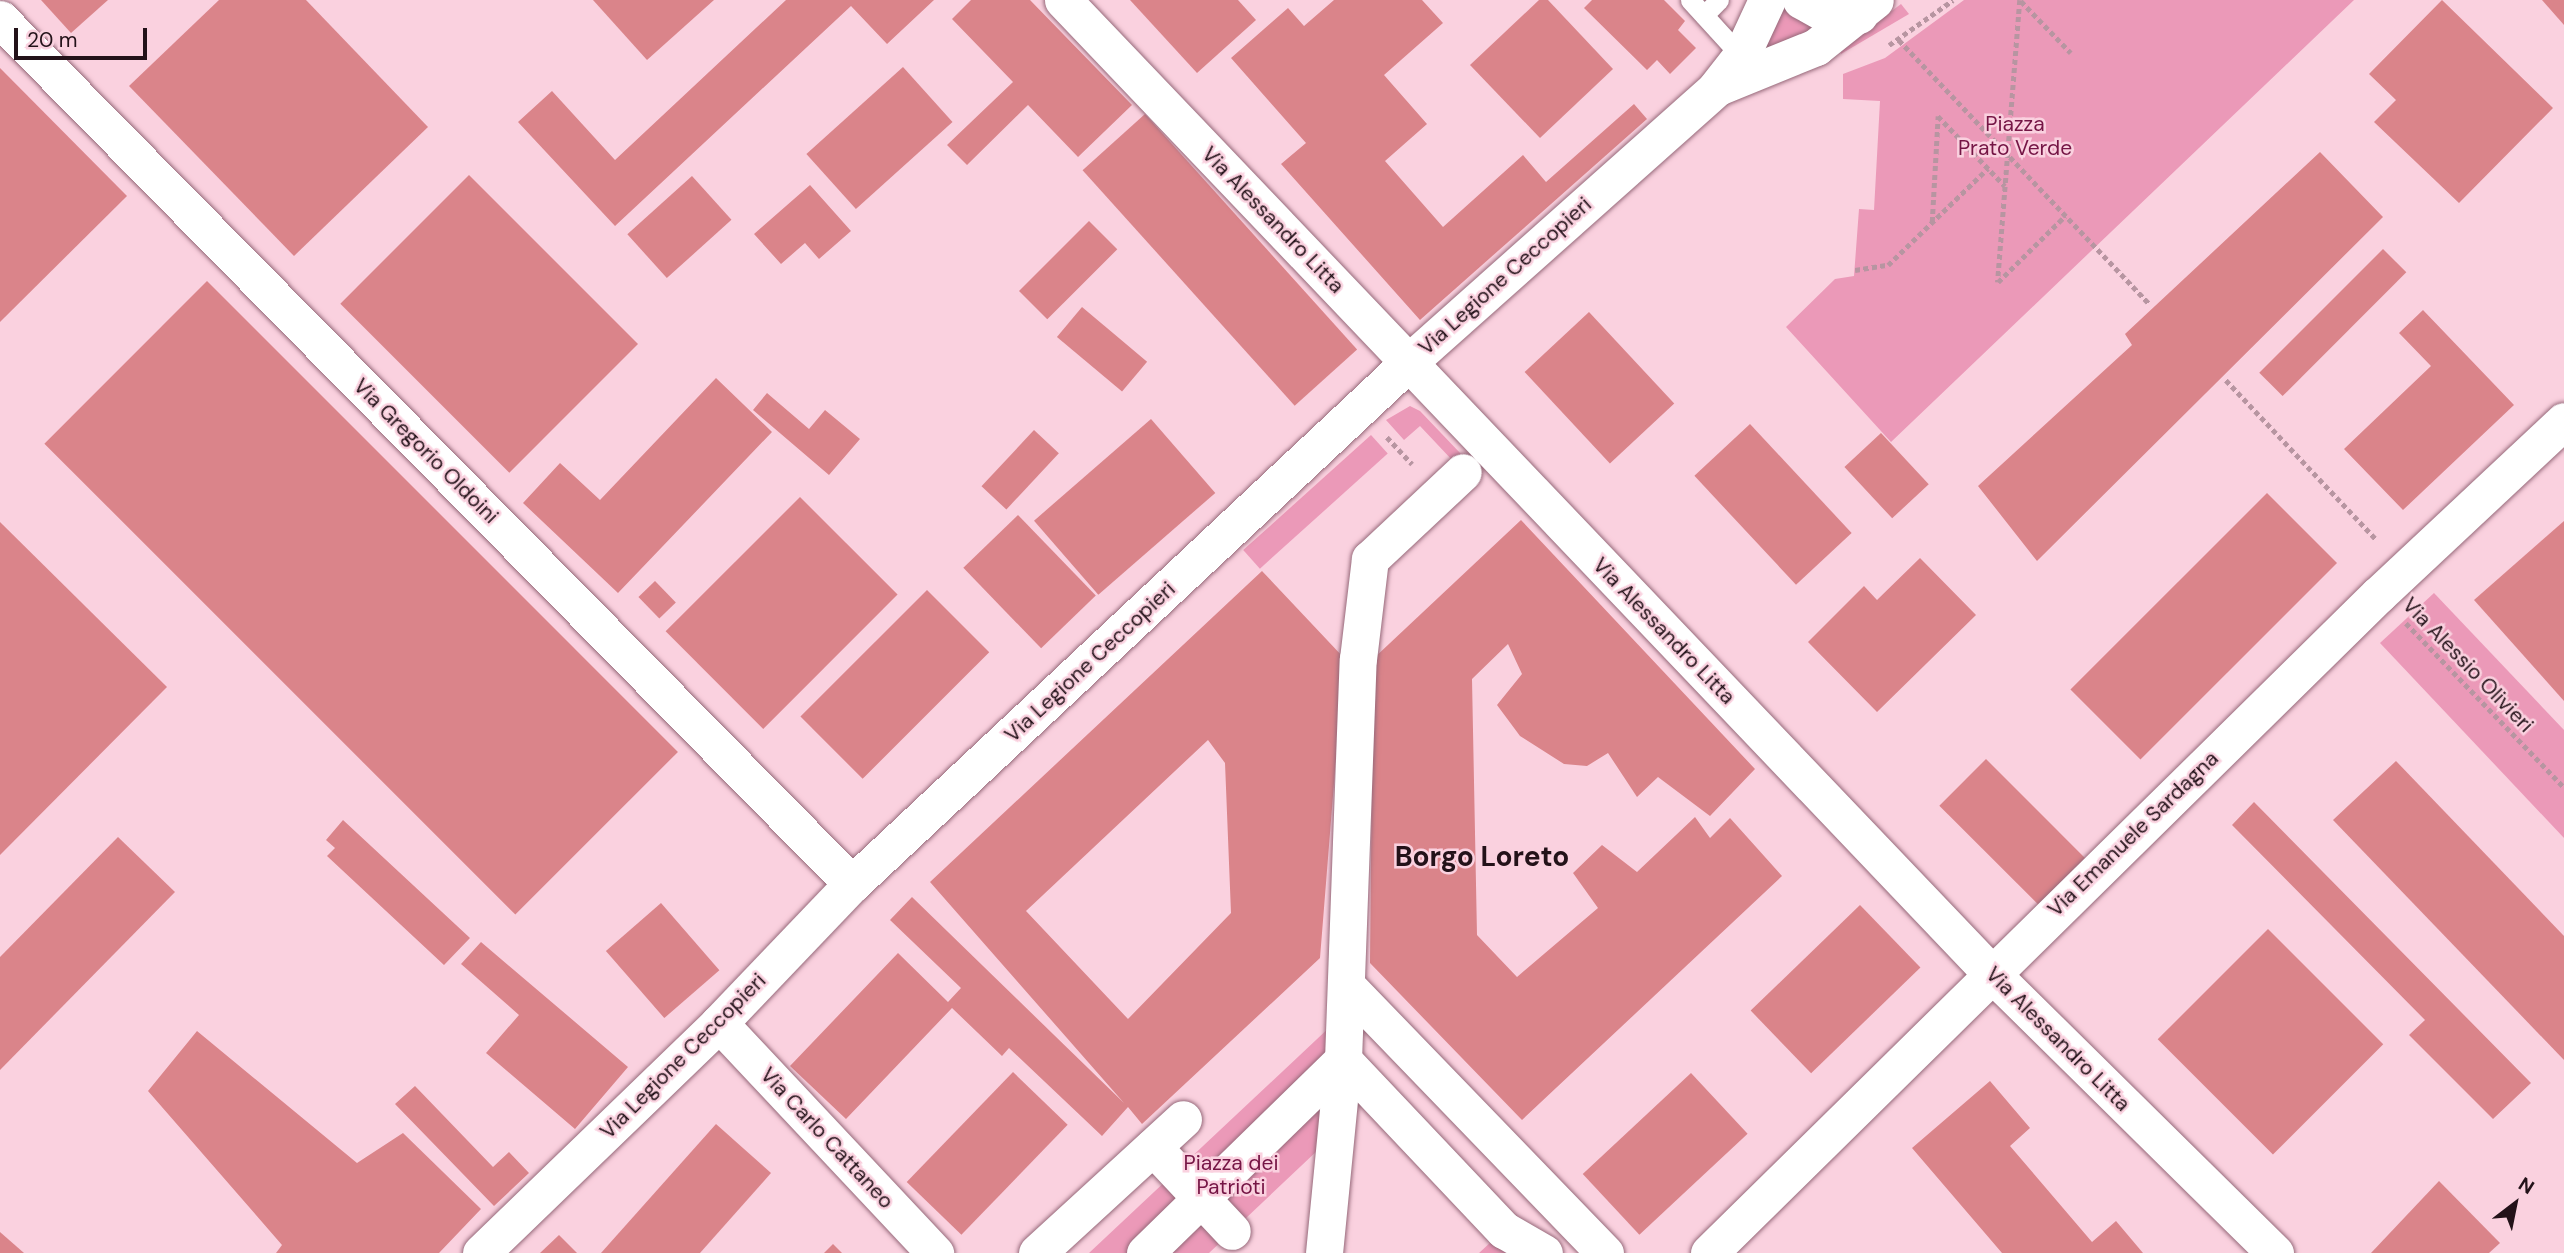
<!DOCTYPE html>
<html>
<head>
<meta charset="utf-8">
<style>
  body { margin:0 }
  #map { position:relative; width:2564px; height:1253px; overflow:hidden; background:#fad1df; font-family:"DM Sans",sans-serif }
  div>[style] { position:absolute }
  .green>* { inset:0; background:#eb99b8; transform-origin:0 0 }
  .building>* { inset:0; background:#da848a; transform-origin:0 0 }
  .path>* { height:4.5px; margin-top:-2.25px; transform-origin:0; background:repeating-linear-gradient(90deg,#b795a1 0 5px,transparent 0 8.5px) }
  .roads { filter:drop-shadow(0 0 2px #96697a) drop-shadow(0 0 2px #96697a) }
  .lane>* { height:19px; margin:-9.5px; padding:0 9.5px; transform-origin:9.5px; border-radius:9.5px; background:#fff }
  .street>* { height:37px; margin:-18.5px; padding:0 18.5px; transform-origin:18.5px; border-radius:18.5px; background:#fff }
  span { translate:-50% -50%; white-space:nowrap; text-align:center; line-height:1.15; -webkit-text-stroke:5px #fad1df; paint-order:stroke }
  .park-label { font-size:21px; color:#751545 }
  .street-label { font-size:21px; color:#231219 }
  .district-label { font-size:28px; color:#231219; font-weight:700 }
  .north { position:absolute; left:2480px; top:1169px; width:70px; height:70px; -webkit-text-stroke:5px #fad1df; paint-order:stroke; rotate:32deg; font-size:19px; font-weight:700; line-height:28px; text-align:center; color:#231219 }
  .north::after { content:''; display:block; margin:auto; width:24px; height:32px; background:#231219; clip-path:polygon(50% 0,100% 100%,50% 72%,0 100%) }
  .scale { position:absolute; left:14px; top:28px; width:133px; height:32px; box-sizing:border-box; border:4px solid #231219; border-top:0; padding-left:9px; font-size:21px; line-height:24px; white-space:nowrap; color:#231219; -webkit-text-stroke:5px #fad1df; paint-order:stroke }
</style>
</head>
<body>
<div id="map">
  <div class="green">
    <div style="clip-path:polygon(1781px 0,1815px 27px,1758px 61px)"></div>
    <div style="clip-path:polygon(1964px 0,2354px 0,1891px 442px,1786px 327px,1835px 279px,1854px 276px,1859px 209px,1874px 210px,1880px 101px,1843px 99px,1843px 74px,1885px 58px)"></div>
    <div style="clip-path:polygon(1901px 4px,1909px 14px,1841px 54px,1840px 50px)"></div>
    <div style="clip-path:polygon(1410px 406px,1420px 411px,1461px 454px,1453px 461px,1420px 426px,1404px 440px,1386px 420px)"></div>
    <div style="left:1371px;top:435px;width:25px;height:172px;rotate:48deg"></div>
    <div style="clip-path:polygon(2434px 593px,2564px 730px,2564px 838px,2380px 643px)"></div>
    <div style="clip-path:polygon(1333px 1024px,1548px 1253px,1479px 1253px,1504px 1230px,1344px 1060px,1336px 1133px,1209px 1253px,1089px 1253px)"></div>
  </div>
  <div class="building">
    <div style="clip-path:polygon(41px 0,108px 0,71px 33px)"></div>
    <div style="clip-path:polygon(219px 0,306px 0,428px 127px,294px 256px,129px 86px)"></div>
    <div style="clip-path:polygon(593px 0,714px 0,647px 60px)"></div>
    <div style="clip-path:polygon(786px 0,934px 0,887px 44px,851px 6px,615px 226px,518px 122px,552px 91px,615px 160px)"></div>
    <div style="clip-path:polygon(971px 0,1030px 0,1132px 105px,1078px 157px,1028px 105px,967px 165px,947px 145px,1013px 82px,952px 19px)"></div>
    <div style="clip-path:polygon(1130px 0,1238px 0,1256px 20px,1197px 73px)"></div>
    <div style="clip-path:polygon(1334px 0,1422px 0,1443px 23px,1384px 75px,1427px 124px,1385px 161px,1443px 227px,1523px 155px,1546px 182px,1634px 104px,1647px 119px,1420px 320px,1281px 164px,1306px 143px,1231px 58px,1288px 8px,1304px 26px)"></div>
    <div style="clip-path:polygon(1539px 0,1548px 0,1613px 69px,1540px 138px,1470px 65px)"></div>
    <div style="clip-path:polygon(1592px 0,1664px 0,1685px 21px,1678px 30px,1696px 48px,1670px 74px,1657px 60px,1647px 70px,1584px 8px)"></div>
    <div style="clip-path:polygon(2442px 0,2553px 108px,2459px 203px,2374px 122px,2396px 100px,2369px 74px)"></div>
    <div style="clip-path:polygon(2542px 0,2564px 0,2564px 25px)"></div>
    <div style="left:903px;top:67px;width:74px;height:130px;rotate:48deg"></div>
    <div style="clip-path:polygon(0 68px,127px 196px,0 322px)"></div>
    <div style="left:1145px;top:114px;width:317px;height:84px;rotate:48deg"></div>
    <div style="clip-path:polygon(2320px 152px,2383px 217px,2037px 561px,1978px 486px,2132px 345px,2125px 334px)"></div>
    <div style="left:469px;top:175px;width:239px;height:182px;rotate:45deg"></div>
    <div style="left:692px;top:176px;width:59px;height:87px;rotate:48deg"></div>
    <div style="clip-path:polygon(810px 185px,851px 231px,819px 259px,805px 243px,781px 264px,754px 234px)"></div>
    <div style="left:1089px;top:221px;width:40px;height:99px;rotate:45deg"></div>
    <div style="left:2383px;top:249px;width:33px;height:175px;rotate:45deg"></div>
    <div style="left:207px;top:281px;width:666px;height:230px;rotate:45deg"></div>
    <div style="left:1082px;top:307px;width:85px;height:39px;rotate:40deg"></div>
    <div style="clip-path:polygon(2423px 310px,2514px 405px,2403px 510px,2344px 449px,2431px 366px,2399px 333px)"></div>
    <div style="left:1589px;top:312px;width:125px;height:88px;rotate:47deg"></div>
    <div style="clip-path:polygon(716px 378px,772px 432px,618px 593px,523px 503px,560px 463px,600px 500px)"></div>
    <div style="clip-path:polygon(767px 393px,809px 429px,825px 410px,860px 439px,829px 475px,753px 410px)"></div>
    <div style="left:1151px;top:419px;width:98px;height:155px;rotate:49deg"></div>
    <div style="left:1750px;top:424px;width:149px;height:76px;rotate:47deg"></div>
    <div style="left:1034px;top:430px;width:34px;height:77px;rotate:43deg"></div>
    <div style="left:1881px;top:433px;width:70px;height:50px;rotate:47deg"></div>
    <div style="left:2267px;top:493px;width:99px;height:278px;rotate:45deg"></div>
    <div style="left:800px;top:497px;width:138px;height:190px;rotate:45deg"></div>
    <div style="left:1018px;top:515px;width:112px;height:76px;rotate:46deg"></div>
    <div style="clip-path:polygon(1521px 520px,1755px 769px,1710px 816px,1658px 777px,1637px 797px,1608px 753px,1587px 766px,1564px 764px,1520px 736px,1497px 705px,1522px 674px,1508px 644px,1472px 679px,1477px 935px,1517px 977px,1598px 908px,1573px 873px,1602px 845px,1637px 872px,1695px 817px,1710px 838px,1730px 818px,1782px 876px,1522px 1120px,1370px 963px,1373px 659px)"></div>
    <div style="clip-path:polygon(2564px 521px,2564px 701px,2474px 600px)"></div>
    <div style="clip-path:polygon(0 522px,167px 687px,0 855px)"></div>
    <div style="clip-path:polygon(1920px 558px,1976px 615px,1877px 712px,1808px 642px,1864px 586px,1877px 600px)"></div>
    <div style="clip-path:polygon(evenodd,1262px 571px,1344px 658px,1320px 958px,1142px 1124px,1128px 1107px,1102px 1136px,1009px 1048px,1002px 1056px,952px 1008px,846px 1119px,790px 1066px,898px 953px,948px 1002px,961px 988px,890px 920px,912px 897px,1124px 1103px,930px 882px,1262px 571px,1208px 740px,1225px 763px,1231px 913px,1128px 1019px,1026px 911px,1208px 740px)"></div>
    <div style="left:655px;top:581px;width:30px;height:23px;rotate:46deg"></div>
    <div style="left:927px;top:590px;width:88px;height:179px;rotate:45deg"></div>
    <div style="left:1986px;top:759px;width:141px;height:66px;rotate:45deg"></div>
    <div style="clip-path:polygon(2396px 761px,2564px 936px,2564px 1060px,2333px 820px)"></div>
    <div style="clip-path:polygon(2254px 802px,2531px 1083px,2493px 1119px,2409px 1035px,2425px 1020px,2232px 825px)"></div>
    <div style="clip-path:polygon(343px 820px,470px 938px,444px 965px,327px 856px,335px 848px,326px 840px)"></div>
    <div style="clip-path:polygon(118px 837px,175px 892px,0 1070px,0 957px)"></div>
    <div style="left:661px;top:903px;width:89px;height:73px;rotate:49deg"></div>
    <div style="left:1860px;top:905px;width:87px;height:152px;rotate:46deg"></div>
    <div style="left:2268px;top:929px;width:163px;height:156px;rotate:45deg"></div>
    <div style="clip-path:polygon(481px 942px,628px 1067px,575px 1129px,486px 1053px,519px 1015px,461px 964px)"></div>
    <div style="clip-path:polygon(197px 1031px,357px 1163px,403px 1133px,481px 1209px,439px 1253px,276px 1253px,282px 1245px,148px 1091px)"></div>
    <div style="left:1013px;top:1072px;width:76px;height:153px;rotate:44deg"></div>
    <div style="left:1691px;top:1073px;width:83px;height:148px;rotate:47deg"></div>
    <div style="clip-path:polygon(1990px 1081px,2030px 1128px,2010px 1146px,2092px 1242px,2116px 1221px,2143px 1253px,2002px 1253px,1912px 1148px)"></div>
    <div style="clip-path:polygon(415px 1086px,493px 1167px,509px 1152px,529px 1173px,494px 1206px,395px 1104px)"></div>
    <div style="clip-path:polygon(716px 1124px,771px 1173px,700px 1253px,601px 1253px)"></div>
    <div style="clip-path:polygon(2439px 1181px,2500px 1243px,2489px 1253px,2371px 1253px)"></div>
    <div style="clip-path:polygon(0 1232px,24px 1253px,0 1253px)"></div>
    <div style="clip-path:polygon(559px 1235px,577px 1253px,540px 1253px)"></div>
    <div style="clip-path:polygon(833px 1244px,842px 1253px,824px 1253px)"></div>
  </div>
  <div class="path">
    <div style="left:2020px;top:0;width:283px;rotate:94.5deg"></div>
    <div style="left:1998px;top:282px;width:94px;rotate:-44.6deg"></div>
    <div style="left:2021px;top:1px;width:72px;rotate:46.1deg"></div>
    <div style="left:1899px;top:40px;width:363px;rotate:46.5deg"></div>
    <div style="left:1889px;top:45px;width:78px;rotate:-35.1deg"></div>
    <div style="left:1932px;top:222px;width:106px;rotate:-86.8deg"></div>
    <div style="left:1938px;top:116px;width:97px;rotate:46.3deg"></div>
    <div style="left:1855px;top:270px;width:33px;rotate:-9deg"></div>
    <div style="left:1888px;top:265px;width:139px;rotate:-44.1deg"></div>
    <div style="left:2226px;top:380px;width:220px;rotate:46.7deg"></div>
    <div style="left:1387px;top:437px;width:37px;rotate:47deg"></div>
    <div style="left:2406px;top:623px;width:228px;rotate:46.1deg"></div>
  </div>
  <div class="roads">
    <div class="lane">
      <div style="left:1690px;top:0;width:76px;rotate:47.7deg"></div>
      <div style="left:1704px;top:15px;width:21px;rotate:-45deg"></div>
    </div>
    <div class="street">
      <div style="left:1063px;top:0;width:1345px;rotate:46.36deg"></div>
      <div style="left:1991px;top:973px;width:399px;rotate:44.6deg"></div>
      <div style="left:1801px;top:0;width:33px;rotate:29deg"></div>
      <div style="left:1830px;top:16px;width:29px;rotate:-2deg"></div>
      <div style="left:0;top:19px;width:1214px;rotate:45.43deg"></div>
      <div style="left:1720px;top:86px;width:104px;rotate:-22.1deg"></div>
      <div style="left:1816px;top:47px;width:75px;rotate:-38.5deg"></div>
      <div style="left:1346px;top:985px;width:373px;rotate:46deg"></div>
      <div style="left:719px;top:1023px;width:316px;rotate:46.8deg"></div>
      <div style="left:1343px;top:1060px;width:234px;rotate:46.6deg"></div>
      <div style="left:1504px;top:1230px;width:46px;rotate:29.9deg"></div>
      <div style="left:1153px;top:1147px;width:115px;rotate:46.8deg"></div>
      <div style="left:481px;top:1253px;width:331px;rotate:-44deg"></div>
      <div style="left:719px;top:1023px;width:192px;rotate:-46.3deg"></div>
      <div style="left:852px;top:884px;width:763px;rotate:-43.14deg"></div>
      <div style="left:1409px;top:362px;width:411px;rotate:-41.7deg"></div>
      <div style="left:1716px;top:88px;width:41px;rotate:-52deg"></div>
      <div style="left:1741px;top:56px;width:62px;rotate:-65.1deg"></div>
      <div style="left:1037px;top:1253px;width:198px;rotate:-42.5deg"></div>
      <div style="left:1145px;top:1253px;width:277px;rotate:-44.3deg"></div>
      <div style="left:1324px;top:1253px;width:194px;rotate:-84.4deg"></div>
      <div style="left:1343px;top:1060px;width:401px;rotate:-87.9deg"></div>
      <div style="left:1358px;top:659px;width:101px;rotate:-83.2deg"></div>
      <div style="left:1370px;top:559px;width:127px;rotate:-43.1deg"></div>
      <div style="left:1709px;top:1253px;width:940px;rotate:-44.53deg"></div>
      <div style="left:2379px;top:594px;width:253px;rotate:-43.1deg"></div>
    </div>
  </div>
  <div class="park-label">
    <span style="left:2015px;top:136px">Piazza<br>Prato Verde</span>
    <span style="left:1231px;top:1175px">Piazza dei<br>Patrioti</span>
  </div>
  <div class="street-label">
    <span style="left:1273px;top:220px;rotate:46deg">Via Alessandro Litta</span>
    <span style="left:1505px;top:276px;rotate:-42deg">Via Legione Ceccopieri</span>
    <span style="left:426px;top:451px;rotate:45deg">Via Gregorio Oldoini</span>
    <span style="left:1664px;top:631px;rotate:46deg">Via Alessandro Litta</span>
    <span style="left:1090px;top:662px;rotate:-43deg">Via Legione Ceccopieri</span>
    <span style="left:2468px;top:665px;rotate:46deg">Via Alessio Olivieri</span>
    <span style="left:2133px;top:834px;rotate:-44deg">Via Emanuele Sardagna</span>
    <span style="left:2058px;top:1039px;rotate:45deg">Via Alessandro Litta</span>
    <span style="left:683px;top:1056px;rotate:-45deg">Via Legione Ceccopieri</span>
    <span style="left:827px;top:1138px;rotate:47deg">Via Carlo Cattaneo</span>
  </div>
  <div class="district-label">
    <span style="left:1482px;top:857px">Borgo Loreto</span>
  </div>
  <div class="north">N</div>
  <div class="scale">20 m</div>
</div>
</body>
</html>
